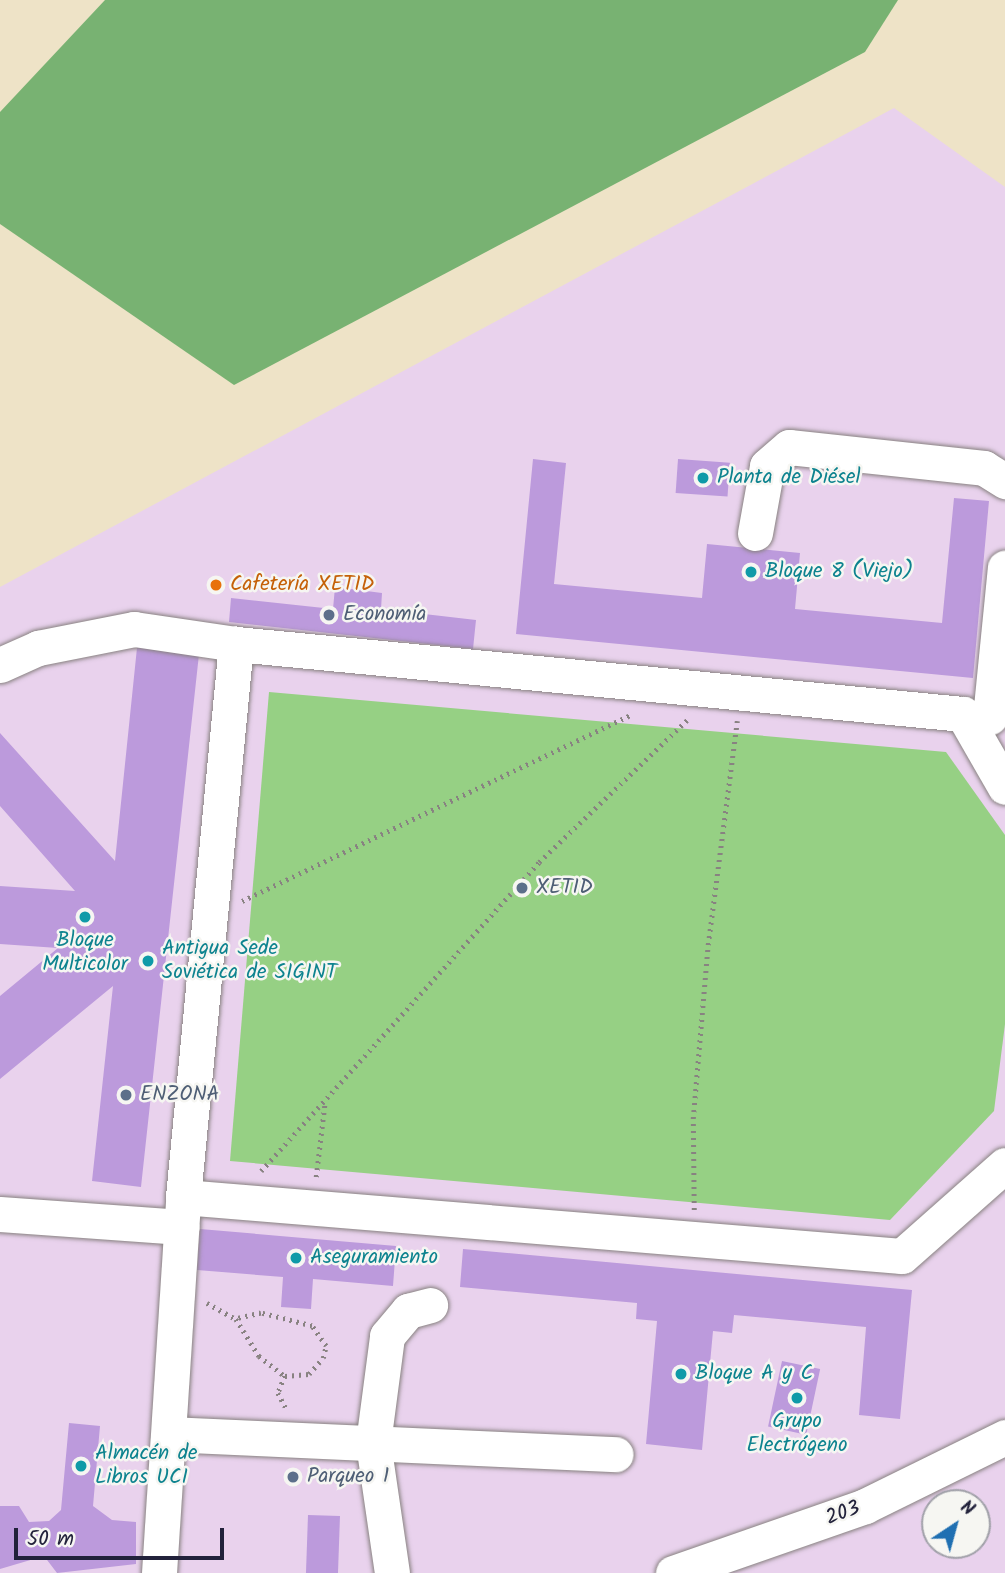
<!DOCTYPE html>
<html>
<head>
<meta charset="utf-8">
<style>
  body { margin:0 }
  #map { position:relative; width:1005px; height:1573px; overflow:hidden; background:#eee3c7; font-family:Kalam,sans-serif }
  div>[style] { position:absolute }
  .built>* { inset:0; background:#e9d2ed }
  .green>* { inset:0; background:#96d084 }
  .forest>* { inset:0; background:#78b272 }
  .building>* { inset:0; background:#bc9adc; transform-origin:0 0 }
  .path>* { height:4.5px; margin-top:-2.25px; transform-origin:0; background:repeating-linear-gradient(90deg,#888281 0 2px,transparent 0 7px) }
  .roads { filter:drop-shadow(0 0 2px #888281) drop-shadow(0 0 2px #888281) }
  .minor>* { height:35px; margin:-17.5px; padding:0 17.5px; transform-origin:17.5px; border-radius:17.5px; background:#fff }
  .dots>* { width:19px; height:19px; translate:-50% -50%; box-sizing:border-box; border:4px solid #f6f6f2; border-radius:50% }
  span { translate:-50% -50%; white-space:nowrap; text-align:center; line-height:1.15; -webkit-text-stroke:5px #f6f6f2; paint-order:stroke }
  .culture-label { font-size:21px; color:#0d838f }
  .left { translate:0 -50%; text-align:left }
  .food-label { font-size:21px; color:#c56008 }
  .service-label { font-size:21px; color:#4e5e75 }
  .street-label { font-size:21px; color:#22223b }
  .north { position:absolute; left:921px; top:1489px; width:70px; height:70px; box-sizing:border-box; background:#f6f6f2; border:2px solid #a1a1a9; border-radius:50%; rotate:36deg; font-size:19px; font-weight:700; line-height:28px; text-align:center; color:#22223b }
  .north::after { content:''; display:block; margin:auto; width:24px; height:32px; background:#1f6fb2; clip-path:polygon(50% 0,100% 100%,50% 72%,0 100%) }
  .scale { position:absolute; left:14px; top:1528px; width:210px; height:32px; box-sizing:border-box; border:4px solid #22223b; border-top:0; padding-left:9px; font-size:21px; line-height:24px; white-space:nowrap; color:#22223b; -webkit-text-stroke:5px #f6f6f2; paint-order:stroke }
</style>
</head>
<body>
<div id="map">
  <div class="built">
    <div style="clip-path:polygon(evenodd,894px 108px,1005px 187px,1005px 1573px,0 1573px,0 587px,894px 108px,935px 1503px,977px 1503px,977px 1545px,935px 1545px,935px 1503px)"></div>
  </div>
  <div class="green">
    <div style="clip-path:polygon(269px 692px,946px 752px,1005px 835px,1005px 1024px,994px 1111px,890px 1220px,230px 1161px)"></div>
  </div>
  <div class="forest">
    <div style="clip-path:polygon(105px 0,898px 0,865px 52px,234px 385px,0 224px,0 112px)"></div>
  </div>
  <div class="building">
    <div style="clip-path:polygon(533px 459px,566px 463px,554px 584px,702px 598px,707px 544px,800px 553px,795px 609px,942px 623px,954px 498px,989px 501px,973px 678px,516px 634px)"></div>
    <div style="left:678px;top:459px;width:52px;height:34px;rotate:4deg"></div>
    <div style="clip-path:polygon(335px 587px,382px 593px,381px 609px,476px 620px,473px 649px,229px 622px,231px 598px,333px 609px)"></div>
    <div style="clip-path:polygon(138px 638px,200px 645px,141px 1187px,92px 1181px,113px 986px,0 1079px,0 996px,58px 948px,0 944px,0 886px,75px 891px,0 806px,0 733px,115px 861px)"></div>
    <div style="clip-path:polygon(200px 1229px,396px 1246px,393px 1286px,313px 1279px,311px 1309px,281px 1307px,283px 1277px,197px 1270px)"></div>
    <div style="clip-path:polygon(463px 1249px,912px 1290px,900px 1419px,859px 1415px,866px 1327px,734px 1315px,732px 1333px,713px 1331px,702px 1450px,646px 1444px,657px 1321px,636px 1319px,637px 1303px,460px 1287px)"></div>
    <div style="left:782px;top:1361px;width:39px;height:67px;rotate:12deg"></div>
    <div style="clip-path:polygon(69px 1423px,100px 1426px,93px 1506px,112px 1520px,136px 1522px,136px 1564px,57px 1573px,44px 1556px,0 1569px,0 1506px,19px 1506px,29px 1522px,49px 1521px,61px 1510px)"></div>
    <div style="left:308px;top:1515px;width:32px;height:58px;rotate:2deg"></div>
  </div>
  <div class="path">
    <div style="left:242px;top:901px;width:433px;rotate:-25.6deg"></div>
    <div style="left:261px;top:1171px;width:416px;rotate:-48deg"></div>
    <div style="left:539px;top:862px;width:205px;rotate:-43.8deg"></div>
    <div style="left:316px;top:1177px;width:76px;rotate:-83.2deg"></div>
    <div style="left:694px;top:1210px;width:91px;rotate:-90.6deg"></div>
    <div style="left:693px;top:1119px;width:175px;rotate:-85.1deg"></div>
    <div style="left:708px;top:945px;width:226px;rotate:-82.6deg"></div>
    <div style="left:207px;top:1303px;width:33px;rotate:29deg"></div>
    <div style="left:236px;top:1319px;width:44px;rotate:58.1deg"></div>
    <div style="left:259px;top:1356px;width:33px;rotate:38deg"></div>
    <div style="left:285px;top:1376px;width:24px;rotate:-5deg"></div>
    <div style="left:309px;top:1374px;width:21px;rotate:-49deg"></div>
    <div style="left:323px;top:1358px;width:12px;rotate:-76deg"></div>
    <div style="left:326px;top:1346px;width:24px;rotate:-125deg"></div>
    <div style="left:312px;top:1326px;width:53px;rotate:-165.7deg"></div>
    <div style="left:261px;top:1313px;width:26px;rotate:167deg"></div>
    <div style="left:285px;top:1376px;width:18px;rotate:112deg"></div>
    <div style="left:278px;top:1393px;width:19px;rotate:62deg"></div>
  </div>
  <div class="roads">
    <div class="minor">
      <div style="left:755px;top:533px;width:68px;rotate:-79.8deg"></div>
      <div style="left:767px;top:466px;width:29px;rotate:-41deg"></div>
      <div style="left:789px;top:447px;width:196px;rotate:6.1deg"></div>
      <div style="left:984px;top:468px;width:25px;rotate:32deg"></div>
      <div style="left:0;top:665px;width:42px;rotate:-24.1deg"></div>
      <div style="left:38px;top:648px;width:98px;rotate:-11.2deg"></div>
      <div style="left:134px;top:629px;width:103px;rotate:8.4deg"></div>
      <div style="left:990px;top:717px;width:150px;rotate:-84.3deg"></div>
      <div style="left:183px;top:1197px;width:721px;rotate:4.69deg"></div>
      <div style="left:902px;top:1256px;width:137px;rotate:-41.5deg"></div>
      <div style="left:0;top:1214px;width:182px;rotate:4.1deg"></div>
      <div style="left:169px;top:1434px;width:447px;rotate:2.6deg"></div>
      <div style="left:159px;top:1573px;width:377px;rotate:-86.3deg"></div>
      <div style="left:183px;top:1197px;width:556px;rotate:-84.53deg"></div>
      <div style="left:236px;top:644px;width:730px;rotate:5.5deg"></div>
      <div style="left:963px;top:714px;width:84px;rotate:60.1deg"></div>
      <div style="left:392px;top:1573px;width:131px;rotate:-98.3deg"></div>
      <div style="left:373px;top:1443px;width:108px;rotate:-82.5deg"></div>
      <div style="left:387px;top:1336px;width:33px;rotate:-50deg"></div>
      <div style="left:408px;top:1311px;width:23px;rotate:-15deg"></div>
      <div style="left:673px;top:1573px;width:203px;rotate:-19.2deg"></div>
      <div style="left:865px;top:1506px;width:156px;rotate:-26.2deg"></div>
    </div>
  </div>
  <div class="dots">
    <div style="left:703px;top:478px;background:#0f9aa8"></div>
    <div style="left:751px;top:572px;background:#0f9aa8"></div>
    <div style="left:216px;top:585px;background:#e8710a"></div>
    <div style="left:329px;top:615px;background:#5c6f8a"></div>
    <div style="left:522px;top:888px;background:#5c6f8a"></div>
    <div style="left:85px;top:917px;background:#0f9aa8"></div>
    <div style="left:148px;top:961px;background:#0f9aa8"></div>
    <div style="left:126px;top:1095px;background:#5c6f8a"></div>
    <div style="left:296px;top:1258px;background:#0f9aa8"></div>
    <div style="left:681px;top:1374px;background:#0f9aa8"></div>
    <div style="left:797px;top:1398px;background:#0f9aa8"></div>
    <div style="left:81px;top:1466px;background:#0f9aa8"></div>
    <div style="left:293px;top:1477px;background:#5c6f8a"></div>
  </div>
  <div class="culture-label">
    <span class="left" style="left:717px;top:478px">Planta de Diésel</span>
    <span class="left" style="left:765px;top:572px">Bloque 8 (Viejo)</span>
    <span style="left:85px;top:953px">Bloque<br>Multicolor</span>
    <span class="left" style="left:162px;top:961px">Antigua Sede<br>Soviética de SIGINT</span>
    <span class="left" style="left:310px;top:1258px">Aseguramiento</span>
    <span class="left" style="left:695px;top:1374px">Bloque A y C</span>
    <span style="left:797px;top:1434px">Grupo<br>Electrógeno</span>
    <span class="left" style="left:95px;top:1466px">Almacén de<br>Libros UCI</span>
  </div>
  <div class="food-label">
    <span class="left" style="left:230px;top:585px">Cafetería XETID</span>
  </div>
  <div class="service-label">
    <span class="left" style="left:343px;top:615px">Economía</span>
    <span class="left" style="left:536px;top:888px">XETID</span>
    <span class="left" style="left:140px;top:1095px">ENZONA</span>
    <span class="left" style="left:307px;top:1477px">Parqueo 1</span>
  </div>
  <div class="street-label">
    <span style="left:843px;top:1514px;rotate:-20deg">203</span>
  </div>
  <div class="north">N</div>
  <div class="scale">50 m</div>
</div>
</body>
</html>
